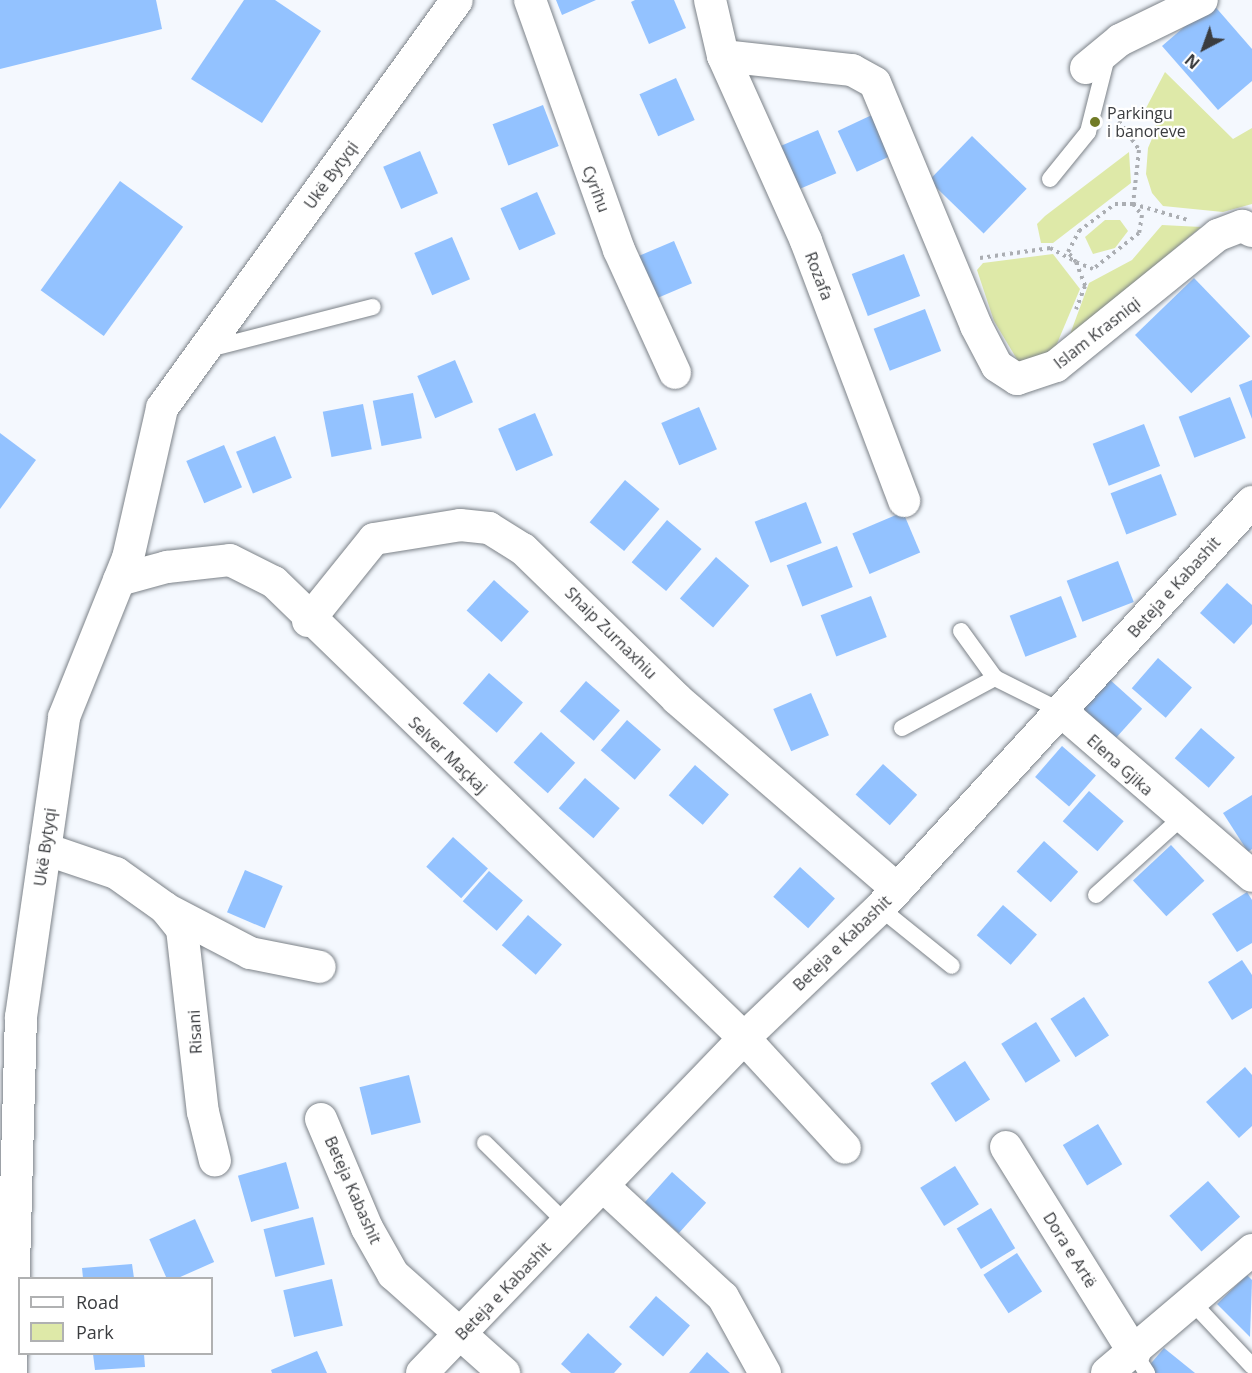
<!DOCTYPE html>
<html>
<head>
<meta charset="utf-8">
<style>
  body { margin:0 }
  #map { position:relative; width:1252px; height:1373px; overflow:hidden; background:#f4f8fe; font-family:"Open Sans",sans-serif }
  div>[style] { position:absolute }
  .green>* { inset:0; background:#dee9a8 }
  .building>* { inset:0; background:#93c2ff; transform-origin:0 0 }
  .path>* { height:4px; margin-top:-2px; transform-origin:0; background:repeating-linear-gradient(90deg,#abaeb3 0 3px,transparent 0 7.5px) }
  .roads { filter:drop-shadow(0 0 2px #7c8288) drop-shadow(0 0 2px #7c8288) }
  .lane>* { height:16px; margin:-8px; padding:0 8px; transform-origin:8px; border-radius:8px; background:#fff }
  .street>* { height:32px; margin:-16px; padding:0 16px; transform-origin:16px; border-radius:16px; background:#fff }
  .dots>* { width:16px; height:16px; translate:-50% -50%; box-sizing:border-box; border:3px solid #fff; border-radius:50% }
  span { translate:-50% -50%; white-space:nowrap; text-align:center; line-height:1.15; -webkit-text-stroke:4.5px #fff; paint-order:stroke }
  .poi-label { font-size:16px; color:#3a3c3f }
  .left { translate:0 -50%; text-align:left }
  .street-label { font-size:16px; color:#3a3c3f }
  .legend { position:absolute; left:18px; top:1277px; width:195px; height:78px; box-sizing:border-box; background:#fff; border:2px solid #b0b1b2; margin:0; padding:8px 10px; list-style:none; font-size:18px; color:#3a3c3f }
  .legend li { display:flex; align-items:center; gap:12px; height:30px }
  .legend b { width:30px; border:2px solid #b0b1b2 }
  .north { position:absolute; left:1174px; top:18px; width:60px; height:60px; -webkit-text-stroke:4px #fff; paint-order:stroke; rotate:221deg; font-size:16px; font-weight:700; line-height:24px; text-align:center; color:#3a3c3f }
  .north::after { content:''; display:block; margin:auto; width:21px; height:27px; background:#3a3c3f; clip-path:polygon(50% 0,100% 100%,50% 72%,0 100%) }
</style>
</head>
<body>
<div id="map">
  <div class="green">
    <div style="clip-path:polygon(1165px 72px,1233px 139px,1252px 128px,1252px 204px,1223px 212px,1163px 206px,1152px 193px,1146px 174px,1148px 148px,1157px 127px,1145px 110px)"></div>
    <div style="clip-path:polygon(1129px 152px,1131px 183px,1053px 243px,1041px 243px,1037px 224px,1045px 216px)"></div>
    <div style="clip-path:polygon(1105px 220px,1120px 220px,1128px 231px,1115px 248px,1093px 254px,1085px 237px)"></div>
    <div style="clip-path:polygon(1162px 225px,1201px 227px,1069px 337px,1089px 283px,1132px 260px)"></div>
    <div style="clip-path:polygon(1053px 254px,1080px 289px,1053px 353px,1036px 364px,1018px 361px,994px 321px,977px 270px,983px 263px)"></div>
  </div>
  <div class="building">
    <div style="clip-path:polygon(0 0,156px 0,162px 29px,0 69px)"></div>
    <div style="clip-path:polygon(244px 0,275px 0,321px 31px,262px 123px,191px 79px)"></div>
    <div style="clip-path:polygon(556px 0,596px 0,562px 15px)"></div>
    <div style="clip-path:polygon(635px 0,674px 0,686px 28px,649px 44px,631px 2px)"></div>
    <div style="clip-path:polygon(1212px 3px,1252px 49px,1252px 81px,1218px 110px,1162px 46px)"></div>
    <div style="left:676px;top:78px;width:46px;height:40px;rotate:66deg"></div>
    <div style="left:543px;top:105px;width:44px;height:54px;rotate:69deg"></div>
    <div style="left:874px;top:114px;width:45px;height:40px;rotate:65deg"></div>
    <div style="left:818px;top:130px;width:47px;height:40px;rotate:67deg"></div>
    <div style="left:972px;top:136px;width:76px;height:62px;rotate:44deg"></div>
    <div style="left:420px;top:151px;width:46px;height:40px;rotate:67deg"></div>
    <div style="left:120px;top:181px;width:78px;height:135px;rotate:36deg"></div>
    <div style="left:537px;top:192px;width:46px;height:40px;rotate:66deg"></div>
    <div style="left:452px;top:237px;width:46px;height:41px;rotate:67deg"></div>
    <div style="left:674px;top:241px;width:46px;height:40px;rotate:67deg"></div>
    <div style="left:904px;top:254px;width:45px;height:56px;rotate:69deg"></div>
    <div style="left:1194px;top:278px;width:81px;height:82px;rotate:46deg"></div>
    <div style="left:925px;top:309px;width:45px;height:55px;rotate:69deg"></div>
    <div style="left:455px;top:360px;width:46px;height:41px;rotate:67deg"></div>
    <div style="clip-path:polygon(1252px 380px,1252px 419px,1239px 385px)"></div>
    <div style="left:413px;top:393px;width:46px;height:41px;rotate:79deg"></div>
    <div style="left:1230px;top:397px;width:44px;height:55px;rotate:69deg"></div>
    <div style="left:363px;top:404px;width:46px;height:41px;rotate:79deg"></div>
    <div style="left:699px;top:407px;width:46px;height:41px;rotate:67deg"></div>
    <div style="left:535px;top:413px;width:46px;height:40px;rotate:67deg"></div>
    <div style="left:1144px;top:424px;width:45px;height:55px;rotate:69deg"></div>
    <div style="clip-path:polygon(0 433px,36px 460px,0 509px)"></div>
    <div style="left:275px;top:436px;width:45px;height:42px;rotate:68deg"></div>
    <div style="left:224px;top:445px;width:46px;height:41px;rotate:67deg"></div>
    <div style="left:1161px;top:474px;width:44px;height:54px;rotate:69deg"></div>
    <div style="left:625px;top:480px;width:45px;height:55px;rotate:40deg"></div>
    <div style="left:806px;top:502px;width:44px;height:55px;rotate:69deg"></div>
    <div style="left:903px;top:512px;width:44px;height:55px;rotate:67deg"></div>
    <div style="left:667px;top:520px;width:45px;height:55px;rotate:40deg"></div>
    <div style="left:837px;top:546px;width:44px;height:54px;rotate:69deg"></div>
    <div style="left:716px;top:557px;width:44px;height:55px;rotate:41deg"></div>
    <div style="left:1118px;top:561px;width:44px;height:55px;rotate:69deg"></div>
    <div style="left:494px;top:580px;width:47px;height:41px;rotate:42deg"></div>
    <div style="clip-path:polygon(1227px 583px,1252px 605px,1252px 624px,1234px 644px,1200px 613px)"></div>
    <div style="left:871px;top:596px;width:44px;height:54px;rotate:69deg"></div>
    <div style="left:1061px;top:596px;width:44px;height:55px;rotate:69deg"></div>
    <div style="left:1158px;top:658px;width:45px;height:40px;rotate:41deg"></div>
    <div style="left:489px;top:673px;width:45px;height:40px;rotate:41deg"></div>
    <div style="left:1108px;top:678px;width:46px;height:41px;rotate:42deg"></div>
    <div style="left:586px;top:681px;width:45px;height:40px;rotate:41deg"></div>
    <div style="left:811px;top:693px;width:46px;height:41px;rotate:67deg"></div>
    <div style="left:627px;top:720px;width:45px;height:40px;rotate:41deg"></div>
    <div style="left:1201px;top:728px;width:45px;height:40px;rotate:41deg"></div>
    <div style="left:541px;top:732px;width:46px;height:41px;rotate:42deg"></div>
    <div style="left:1062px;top:746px;width:45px;height:41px;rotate:41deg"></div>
    <div style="left:883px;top:764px;width:46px;height:41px;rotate:42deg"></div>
    <div style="left:695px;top:765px;width:45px;height:40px;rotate:41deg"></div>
    <div style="left:585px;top:778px;width:46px;height:40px;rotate:41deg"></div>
    <div style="left:1089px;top:791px;width:46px;height:40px;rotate:41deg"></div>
    <div style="clip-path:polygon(1252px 795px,1252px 849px,1248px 852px,1223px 813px)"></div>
    <div style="left:453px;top:837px;width:47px;height:40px;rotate:42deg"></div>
    <div style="left:1044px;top:841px;width:46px;height:41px;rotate:42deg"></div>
    <div style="left:1171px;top:845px;width:49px;height:52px;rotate:47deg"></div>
    <div style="left:800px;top:867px;width:47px;height:40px;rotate:42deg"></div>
    <div style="left:245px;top:870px;width:41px;height:46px;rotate:23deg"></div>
    <div style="left:489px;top:871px;width:45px;height:40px;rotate:41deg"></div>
    <div style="clip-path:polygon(1247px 892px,1252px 900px,1252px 943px,1237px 952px,1212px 914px)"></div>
    <div style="left:1003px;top:905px;width:45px;height:40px;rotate:41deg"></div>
    <div style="left:528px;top:915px;width:45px;height:40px;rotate:41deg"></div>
    <div style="clip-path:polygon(1242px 960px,1252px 975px,1252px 1008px,1232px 1020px,1208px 982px)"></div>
    <div style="left:1084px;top:997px;width:46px;height:40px;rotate:57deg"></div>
    <div style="left:1036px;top:1022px;width:46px;height:41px;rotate:58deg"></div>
    <div style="left:965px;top:1061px;width:46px;height:41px;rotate:57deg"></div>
    <div style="clip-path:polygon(1245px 1067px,1252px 1075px,1252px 1126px,1239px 1138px,1206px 1102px)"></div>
    <div style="left:409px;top:1075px;width:49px;height:51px;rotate:76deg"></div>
    <div style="left:1098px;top:1124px;width:47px;height:41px;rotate:59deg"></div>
    <div style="left:286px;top:1162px;width:48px;height:50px;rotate:74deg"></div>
    <div style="left:955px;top:1166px;width:45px;height:41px;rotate:58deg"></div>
    <div style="left:672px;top:1172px;width:46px;height:41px;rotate:42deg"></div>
    <div style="left:1208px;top:1181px;width:48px;height:52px;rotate:48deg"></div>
    <div style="left:991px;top:1208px;width:47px;height:40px;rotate:59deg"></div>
    <div style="left:313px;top:1217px;width:49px;height:51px;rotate:76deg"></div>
    <div style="left:195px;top:1219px;width:47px;height:50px;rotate:66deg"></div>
    <div style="left:1017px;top:1253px;width:46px;height:40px;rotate:57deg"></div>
    <div style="clip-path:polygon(132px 1264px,134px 1278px,83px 1278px,82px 1268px)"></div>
    <div style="clip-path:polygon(1247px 1275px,1252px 1280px,1250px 1337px,1217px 1304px)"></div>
    <div style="left:332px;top:1279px;width:48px;height:50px;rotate:77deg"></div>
    <div style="left:656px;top:1296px;width:45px;height:41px;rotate:41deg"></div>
    <div style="clip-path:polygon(588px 1333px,622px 1364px,614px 1373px,571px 1373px,561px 1364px)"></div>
    <div style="clip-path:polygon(1164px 1348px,1195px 1373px,1152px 1373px,1147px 1368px)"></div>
    <div style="clip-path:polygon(317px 1351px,327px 1373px,272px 1373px,271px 1370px)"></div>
    <div style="clip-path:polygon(707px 1352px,730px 1373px,689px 1373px)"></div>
    <div style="clip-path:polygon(93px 1354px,144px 1354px,145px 1367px,95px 1370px)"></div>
  </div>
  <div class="path">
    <div style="left:1119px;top:121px;width:35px;rotate:55deg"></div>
    <div style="left:1139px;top:150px;width:54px;rotate:96.3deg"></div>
    <div style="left:1133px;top:204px;width:57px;rotate:16.2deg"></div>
    <div style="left:1115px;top:204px;width:18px"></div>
    <div style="left:1133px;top:204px;width:14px;rotate:51deg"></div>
    <div style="left:1142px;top:215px;width:18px;rotate:99deg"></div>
    <div style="left:1139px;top:233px;width:58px;rotate:142deg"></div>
    <div style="left:1093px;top:269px;width:18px;rotate:-158deg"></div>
    <div style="left:1076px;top:262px;width:13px;rotate:-129deg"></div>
    <div style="left:1068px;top:252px;width:24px;rotate:-62deg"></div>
    <div style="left:1079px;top:231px;width:45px;rotate:-36.9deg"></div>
    <div style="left:980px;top:258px;width:71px;rotate:-8.1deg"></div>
    <div style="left:1050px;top:248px;width:30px;rotate:28deg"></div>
    <div style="left:1076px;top:262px;width:26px;rotate:69deg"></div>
    <div style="left:1085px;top:286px;width:25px;rotate:111deg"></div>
  </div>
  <div class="roads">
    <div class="lane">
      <div style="left:1050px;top:179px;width:60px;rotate:-51deg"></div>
      <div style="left:1088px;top:132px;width:81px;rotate:-75.8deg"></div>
      <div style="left:205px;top:350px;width:173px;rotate:-14.4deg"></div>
      <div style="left:961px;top:631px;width:58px;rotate:54.1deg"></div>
      <div style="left:902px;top:728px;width:106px;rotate:-28.3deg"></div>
      <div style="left:995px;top:678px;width:74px;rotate:26.6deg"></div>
      <div style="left:1096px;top:895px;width:113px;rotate:-42.1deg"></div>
      <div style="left:880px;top:908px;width:92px;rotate:38.9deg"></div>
      <div style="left:485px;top:1143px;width:115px;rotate:44.6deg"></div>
      <div style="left:1192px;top:1302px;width:88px;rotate:46.8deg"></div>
      <div style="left:1134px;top:1353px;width:24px;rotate:57deg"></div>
    </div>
    <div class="street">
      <div style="left:530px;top:0;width:265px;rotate:70.4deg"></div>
      <div style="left:619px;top:250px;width:135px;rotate:65.5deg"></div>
      <div style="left:710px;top:0;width:57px;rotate:76.9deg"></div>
      <div style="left:723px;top:56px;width:203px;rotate:65.8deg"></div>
      <div style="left:806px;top:241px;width:278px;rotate:69.3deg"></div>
      <div style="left:723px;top:56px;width:130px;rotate:6.2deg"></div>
      <div style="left:852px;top:70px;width:26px;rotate:29deg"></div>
      <div style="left:875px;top:83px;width:263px;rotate:67.4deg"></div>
      <div style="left:976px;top:326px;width:45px;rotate:62.3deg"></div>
      <div style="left:997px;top:366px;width:24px;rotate:33deg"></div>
      <div style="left:1017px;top:379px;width:41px;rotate:-18.4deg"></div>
      <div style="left:1056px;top:366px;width:208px;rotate:-39deg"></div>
      <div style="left:1218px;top:235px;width:26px;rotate:-21deg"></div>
      <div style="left:1242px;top:226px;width:11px;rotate:27deg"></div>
      <div style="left:1086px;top:68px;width:44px;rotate:-39.5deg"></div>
      <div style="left:1120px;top:40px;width:91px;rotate:-26deg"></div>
      <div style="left:119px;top:580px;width:50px;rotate:-15.2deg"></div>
      <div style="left:167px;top:567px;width:63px;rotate:-6.3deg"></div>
      <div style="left:230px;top:560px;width:49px;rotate:26.6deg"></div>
      <div style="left:274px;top:582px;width:655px;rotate:44.13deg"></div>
      <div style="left:744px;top:1038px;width:149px;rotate:47.4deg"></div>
      <div style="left:308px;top:621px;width:105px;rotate:-51.2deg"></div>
      <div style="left:374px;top:539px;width:87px;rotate:-9.2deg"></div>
      <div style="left:460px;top:525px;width:29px;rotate:6deg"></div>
      <div style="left:489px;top:528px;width:40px;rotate:32deg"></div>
      <div style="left:523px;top:549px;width:215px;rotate:44.2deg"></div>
      <div style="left:677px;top:699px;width:291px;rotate:40.8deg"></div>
      <div style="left:1061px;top:711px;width:252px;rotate:40.8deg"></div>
      <div style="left:45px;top:849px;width:75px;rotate:18.7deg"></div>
      <div style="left:116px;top:873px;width:60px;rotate:35.5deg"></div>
      <div style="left:165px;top:908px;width:27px;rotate:51deg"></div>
      <div style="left:182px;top:929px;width:184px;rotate:83.5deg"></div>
      <div style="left:203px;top:1112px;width:50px;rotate:76.2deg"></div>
      <div style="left:166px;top:909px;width:95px;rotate:27.6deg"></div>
      <div style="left:250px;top:953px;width:71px;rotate:11.3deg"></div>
      <div style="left:321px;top:1119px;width:118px;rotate:67.1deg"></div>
      <div style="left:367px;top:1228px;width:53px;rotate:60.5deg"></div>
      <div style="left:393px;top:1274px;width:149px;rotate:41.7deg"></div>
      <div style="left:1006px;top:1147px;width:243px;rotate:58.1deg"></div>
      <div style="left:603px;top:1186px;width:163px;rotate:42.8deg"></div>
      <div style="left:723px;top:1297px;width:87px;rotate:61.1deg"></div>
      <div style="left:11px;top:1373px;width:356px;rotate:-88.4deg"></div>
      <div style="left:21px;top:1017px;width:303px;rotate:-81.8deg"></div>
      <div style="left:64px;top:717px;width:171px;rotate:-68.1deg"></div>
      <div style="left:128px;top:558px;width:154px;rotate:-77.2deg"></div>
      <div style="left:162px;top:408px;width:503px;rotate:-54.13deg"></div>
      <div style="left:422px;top:1373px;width:465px;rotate:-46.1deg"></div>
      <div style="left:744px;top:1038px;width:188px;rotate:-43.7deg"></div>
      <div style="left:880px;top:908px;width:551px;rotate:-47.5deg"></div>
      <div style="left:1107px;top:1373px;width:190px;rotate:-40.3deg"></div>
    </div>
  </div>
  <div class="dots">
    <div style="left:1095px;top:122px;background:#717b26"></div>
  </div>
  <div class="poi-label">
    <span class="left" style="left:1107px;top:122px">Parkingu<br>i banoreve</span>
  </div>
  <div class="street-label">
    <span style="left:331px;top:175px;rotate:-54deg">Ukë Bytyqi</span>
    <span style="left:596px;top:189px;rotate:69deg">Cyrihu</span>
    <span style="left:819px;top:276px;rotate:69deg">Rozafa</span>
    <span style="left:1097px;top:333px;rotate:-38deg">Islam Krasniqi</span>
    <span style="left:1174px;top:587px;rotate:-48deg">Beteja e Kabashit</span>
    <span style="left:611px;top:633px;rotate:45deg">Shaip Zurnaxhiu</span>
    <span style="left:448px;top:755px;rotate:44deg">Selver Maçkaj</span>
    <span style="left:1120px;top:765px;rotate:42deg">Elena Gjika</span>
    <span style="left:45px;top:847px;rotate:-82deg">Ukë Bytyqi</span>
    <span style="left:842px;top:943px;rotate:-44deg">Beteja e Kabashit</span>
    <span style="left:195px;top:1032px;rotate:-93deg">Risani</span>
    <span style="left:353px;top:1190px;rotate:66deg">Beteja Kabashit</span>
    <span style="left:1070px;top:1250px;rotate:58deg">Dora e Artë</span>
    <span style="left:503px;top:1291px;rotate:-46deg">Beteja e Kabashit</span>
  </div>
  <ul class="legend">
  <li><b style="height:8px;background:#fff"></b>Road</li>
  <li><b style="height:16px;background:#dee9a8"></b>Park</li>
  </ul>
  <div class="north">N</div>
</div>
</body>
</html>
